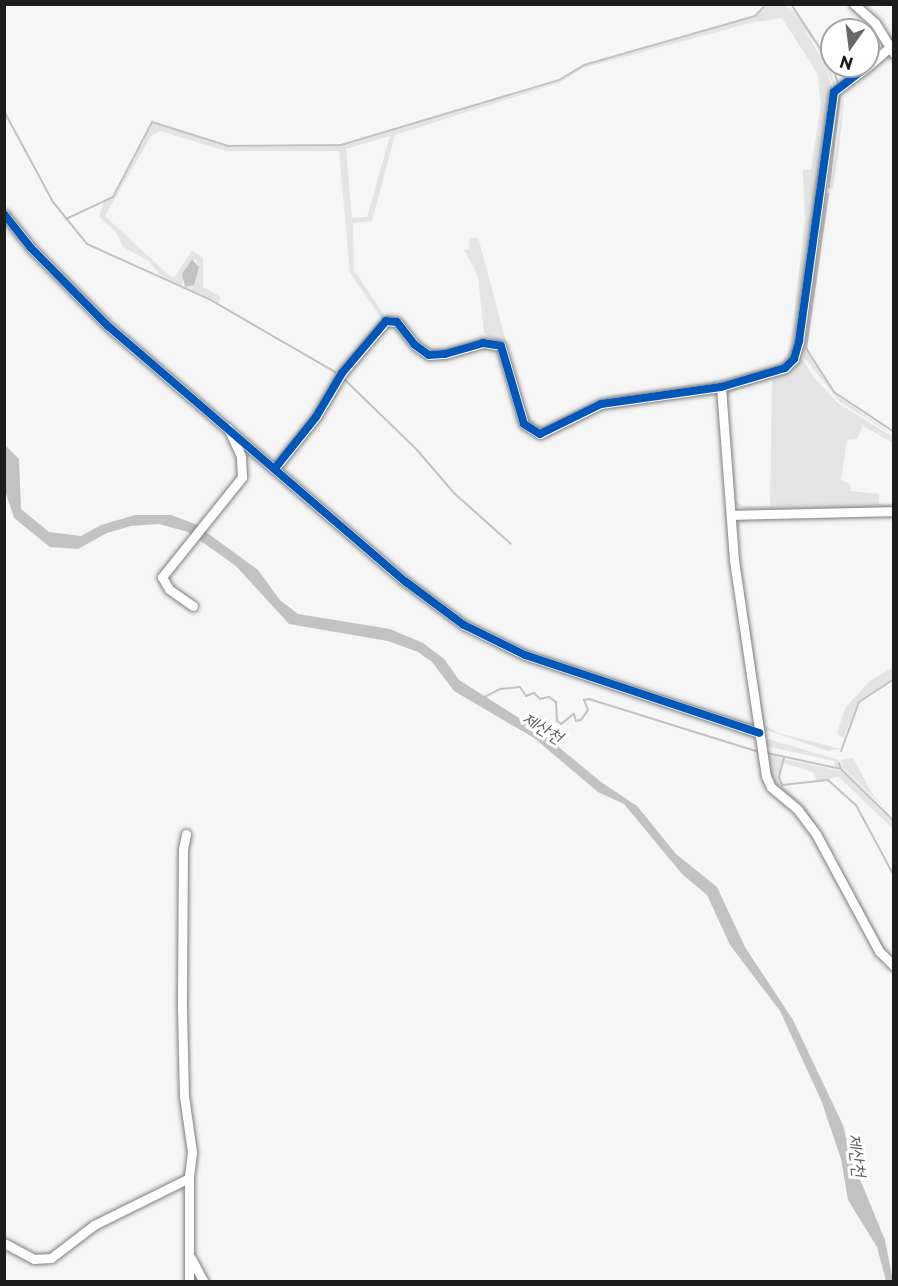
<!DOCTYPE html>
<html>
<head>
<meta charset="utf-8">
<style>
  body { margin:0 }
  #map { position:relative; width:898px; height:1286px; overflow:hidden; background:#f6f6f6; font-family:"Playpen Sans","Poor Story",sans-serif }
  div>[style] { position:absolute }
  .green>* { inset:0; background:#e4e4e4 }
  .water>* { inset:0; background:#c2c2c2 }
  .stream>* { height:2px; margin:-1px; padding:0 1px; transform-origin:1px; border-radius:1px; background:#c2c2c2 }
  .roads { filter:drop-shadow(0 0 2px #7e7e7e) drop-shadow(0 0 2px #7e7e7e) }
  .minor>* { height:9px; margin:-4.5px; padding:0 4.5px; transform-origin:4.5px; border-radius:4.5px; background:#fefefe }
  .cycleway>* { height:8px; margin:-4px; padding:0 4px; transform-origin:4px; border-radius:4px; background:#0057b8 }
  span { translate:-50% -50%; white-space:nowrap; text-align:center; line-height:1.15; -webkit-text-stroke:6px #fff; paint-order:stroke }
  .water-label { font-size:18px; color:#5d5d5d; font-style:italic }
  .frame { position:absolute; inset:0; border:6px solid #1c1c1c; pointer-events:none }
  .north { position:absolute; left:820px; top:18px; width:60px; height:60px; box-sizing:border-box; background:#fff; border:2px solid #a4a4a4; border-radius:50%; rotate:194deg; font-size:16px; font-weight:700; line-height:24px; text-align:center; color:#1c1c1c }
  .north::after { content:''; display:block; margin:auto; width:21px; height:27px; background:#686868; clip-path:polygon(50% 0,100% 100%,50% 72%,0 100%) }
</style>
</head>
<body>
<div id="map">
  <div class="green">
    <div style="clip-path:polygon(evenodd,766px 5px,785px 5px,800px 23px,824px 62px,833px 90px,828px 98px,796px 343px,789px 363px,773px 372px,720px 384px,611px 399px,545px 431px,532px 430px,519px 407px,501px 345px,484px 333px,478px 276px,464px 250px,469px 249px,470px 239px,478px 237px,521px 398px,536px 427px,546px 426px,611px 395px,707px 383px,781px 364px,790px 350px,805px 220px,803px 175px,803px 170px,811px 169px,821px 104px,817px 73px,782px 18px,750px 23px,583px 68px,561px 82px,395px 135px,372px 221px,353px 223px,354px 270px,386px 318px,382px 319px,350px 273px,339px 151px,226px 151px,160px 131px,151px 136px,105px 216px,170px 276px,175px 277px,192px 250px,203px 258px,203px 287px,221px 297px,218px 304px,185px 287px,194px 285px,199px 268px,196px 261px,192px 259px,185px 268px,182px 286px,160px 275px,149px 261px,123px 247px,116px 232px,99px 217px,104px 201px,113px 197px,152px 122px,228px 147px,342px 146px,559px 81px,584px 65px,755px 16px,766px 5px,390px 136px,367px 217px,352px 218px,346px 149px,390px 136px)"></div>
    <div style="clip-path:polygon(786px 5px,800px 16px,832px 68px,835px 89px,816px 45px)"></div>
    <div style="clip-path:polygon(845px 90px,839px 149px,833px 189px,830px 189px)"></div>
    <div style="clip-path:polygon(822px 191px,827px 194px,805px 348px,833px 392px,893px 435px,840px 402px,802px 355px,800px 347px)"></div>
    <div style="clip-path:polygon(evenodd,798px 352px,814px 378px,838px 403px,893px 437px,893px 443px,863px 426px,857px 439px,847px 440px,841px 480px,850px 484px,851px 491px,879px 494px,879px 504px,893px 506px,893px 509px,744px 509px,733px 502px,724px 396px,730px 388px,773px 376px,798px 352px,772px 379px,770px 506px,742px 506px,734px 499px,726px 403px,732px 391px,772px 379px)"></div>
    <div style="clip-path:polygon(862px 514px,748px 519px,741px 523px,736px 537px,765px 725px,778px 733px,841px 749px,828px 751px,763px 729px,734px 531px,745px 517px,893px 514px,893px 516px)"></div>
    <div style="clip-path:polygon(893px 667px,893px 678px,859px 701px,843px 739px,837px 733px,845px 708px,870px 681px)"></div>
    <div style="clip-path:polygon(768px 739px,839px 760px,840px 768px,835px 767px,834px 761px,766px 746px)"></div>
    <div style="clip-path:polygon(767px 753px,783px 759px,779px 782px,806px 807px,884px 946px,887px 958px,842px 874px,772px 782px)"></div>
    <div style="clip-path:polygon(853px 758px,873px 795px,889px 813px,842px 767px,841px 760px)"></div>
    <div style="clip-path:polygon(784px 759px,846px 772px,893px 821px,893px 829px,839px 777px,817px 781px,813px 772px,783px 763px)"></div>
  </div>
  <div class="water">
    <div style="clip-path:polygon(192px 259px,199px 267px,197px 275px,194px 285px,185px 287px,182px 274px)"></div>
    <div style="clip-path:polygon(5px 445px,19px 459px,21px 509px,49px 532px,81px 536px,101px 525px,135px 515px,171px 515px,195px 524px,258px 570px,280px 600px,298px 614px,390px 629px,423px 643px,444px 659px,459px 680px,538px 730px,601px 782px,637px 806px,676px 854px,717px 887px,745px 947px,793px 1020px,843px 1125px,850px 1155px,885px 1240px,893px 1281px,886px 1281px,877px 1247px,848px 1200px,841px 1159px,821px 1100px,780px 1011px,730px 945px,707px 895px,682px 874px,624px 804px,598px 792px,534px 738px,454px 691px,432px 662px,418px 652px,388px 641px,289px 624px,236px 566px,188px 532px,159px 524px,131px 526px,107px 533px,78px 549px,50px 547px,14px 518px,6px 493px)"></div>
  </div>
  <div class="stream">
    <div style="left:791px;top:4px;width:77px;rotate:56.7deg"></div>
    <div style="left:833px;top:68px;width:16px;rotate:72deg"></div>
    <div style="left:4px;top:111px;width:103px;rotate:61.7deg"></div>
    <div style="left:53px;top:202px;width:54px;rotate:51deg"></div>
    <div style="left:87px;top:244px;width:134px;rotate:24.3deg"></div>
    <div style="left:209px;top:299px;width:146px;rotate:30.1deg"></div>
    <div style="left:829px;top:187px;width:93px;rotate:-83.2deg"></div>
    <div style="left:828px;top:194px;width:156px;rotate:98.1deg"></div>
    <div style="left:806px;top:348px;width:52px;rotate:57.5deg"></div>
    <div style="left:834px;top:392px;width:72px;rotate:33.7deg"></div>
    <div style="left:66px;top:219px;width:52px;rotate:-25.1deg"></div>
    <div style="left:113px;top:197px;width:85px;rotate:-62.5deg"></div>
    <div style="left:152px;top:122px;width:80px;rotate:17.5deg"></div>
    <div style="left:228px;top:146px;width:113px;rotate:-0.5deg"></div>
    <div style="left:341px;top:145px;width:227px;rotate:-16.6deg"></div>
    <div style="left:559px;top:80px;width:29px;rotate:-31deg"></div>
    <div style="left:584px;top:65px;width:178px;rotate:-16deg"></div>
    <div style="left:755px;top:16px;width:16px;rotate:-47deg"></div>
    <div style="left:343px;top:378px;width:103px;rotate:44.2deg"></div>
    <div style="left:417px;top:450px;width:57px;rotate:49.3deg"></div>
    <div style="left:454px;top:493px;width:76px;rotate:41.8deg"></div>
    <div style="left:481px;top:699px;width:21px;rotate:-28deg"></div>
    <div style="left:500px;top:689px;width:20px;rotate:-6deg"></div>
    <div style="left:520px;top:687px;width:11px;rotate:56deg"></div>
    <div style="left:526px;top:696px;width:9px;rotate:-21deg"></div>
    <div style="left:534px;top:693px;width:8px;rotate:45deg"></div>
    <div style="left:540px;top:699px;width:9px;rotate:-13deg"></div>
    <div style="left:549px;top:697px;width:9px;rotate:36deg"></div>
    <div style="left:556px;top:702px;width:19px;rotate:87deg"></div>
    <div style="left:557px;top:721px;width:5px;rotate:37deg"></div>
    <div style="left:561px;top:724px;width:16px;rotate:-38deg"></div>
    <div style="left:574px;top:714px;width:7px;rotate:74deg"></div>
    <div style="left:576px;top:721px;width:5px;rotate:-11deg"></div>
    <div style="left:581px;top:720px;width:12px;rotate:-55deg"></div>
    <div style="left:588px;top:710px;width:11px;rotate:-112deg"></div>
    <div style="left:584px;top:700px;width:5px;rotate:-11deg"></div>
    <div style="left:589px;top:699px;width:178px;rotate:17.3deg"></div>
    <div style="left:841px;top:751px;width:52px;rotate:-69.8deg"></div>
    <div style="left:859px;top:702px;width:42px;rotate:-33.3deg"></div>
    <div style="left:767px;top:753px;width:76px;rotate:12.2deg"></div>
    <div style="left:841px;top:769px;width:6px;rotate:-108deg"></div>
    <div style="left:784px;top:758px;width:20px;rotate:105deg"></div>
    <div style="left:779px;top:777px;width:9px;rotate:69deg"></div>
    <div style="left:782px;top:785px;width:46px;rotate:-6.2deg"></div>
    <div style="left:828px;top:780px;width:38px;rotate:42deg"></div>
    <div style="left:856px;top:805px;width:81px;rotate:61.8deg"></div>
    <div style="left:841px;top:769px;width:74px;rotate:44.5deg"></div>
  </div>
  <div class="roads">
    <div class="minor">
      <div style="left:854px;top:4px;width:28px;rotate:42deg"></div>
      <div style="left:875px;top:23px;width:36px;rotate:58deg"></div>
      <div style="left:868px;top:66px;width:35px;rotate:-41deg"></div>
      <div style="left:4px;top:214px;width:43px;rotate:51.5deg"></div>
      <div style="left:31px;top:248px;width:110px;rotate:45.4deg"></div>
      <div style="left:108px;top:326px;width:393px;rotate:40.7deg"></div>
      <div style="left:406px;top:582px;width:72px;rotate:36.6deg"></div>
      <div style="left:464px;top:625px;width:68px;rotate:26.2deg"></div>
      <div style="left:525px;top:655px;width:247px;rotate:18.4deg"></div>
      <div style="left:721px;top:387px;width:173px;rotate:85.7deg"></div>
      <div style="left:734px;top:560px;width:218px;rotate:81.6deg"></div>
      <div style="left:766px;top:776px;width:12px;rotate:66deg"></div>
      <div style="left:771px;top:787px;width:35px;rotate:40deg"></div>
      <div style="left:798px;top:810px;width:30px;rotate:53deg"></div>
      <div style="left:816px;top:834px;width:133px;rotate:61.7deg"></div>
      <div style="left:879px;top:951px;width:21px;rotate:45deg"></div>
      <div style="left:276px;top:467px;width:64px;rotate:-51.3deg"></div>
      <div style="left:316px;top:417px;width:51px;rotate:-59.4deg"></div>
      <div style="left:342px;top:373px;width:68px;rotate:-49.8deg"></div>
      <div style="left:386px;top:321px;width:11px;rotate:5deg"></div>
      <div style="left:397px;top:322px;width:29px;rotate:52deg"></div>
      <div style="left:415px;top:345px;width:17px;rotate:36deg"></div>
      <div style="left:429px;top:355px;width:16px;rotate:-4deg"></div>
      <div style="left:445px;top:354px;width:40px;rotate:-16deg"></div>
      <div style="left:483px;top:343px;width:18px;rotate:9deg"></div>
      <div style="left:501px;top:346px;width:81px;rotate:73.6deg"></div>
      <div style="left:524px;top:424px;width:19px;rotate:32deg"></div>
      <div style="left:540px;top:434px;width:68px;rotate:-26.2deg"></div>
      <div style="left:601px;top:404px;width:121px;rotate:-8.1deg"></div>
      <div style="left:721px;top:387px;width:67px;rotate:-16.5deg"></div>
      <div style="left:785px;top:368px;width:13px;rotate:-45deg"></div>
      <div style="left:794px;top:359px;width:19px;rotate:-74deg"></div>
      <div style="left:799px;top:341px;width:251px;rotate:-82deg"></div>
      <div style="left:834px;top:92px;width:43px;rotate:-37.4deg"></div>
      <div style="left:731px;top:515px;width:163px;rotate:-1.4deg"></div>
      <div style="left:193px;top:606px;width:29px;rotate:-145deg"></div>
      <div style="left:169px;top:589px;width:14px;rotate:-120deg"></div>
      <div style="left:162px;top:577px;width:128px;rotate:-51.3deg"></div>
      <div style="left:242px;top:477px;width:21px;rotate:-93deg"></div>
      <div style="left:241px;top:456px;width:31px;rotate:-115deg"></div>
      <div style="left:186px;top:834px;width:15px;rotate:101deg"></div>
      <div style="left:183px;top:849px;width:160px;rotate:90.4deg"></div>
      <div style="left:182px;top:1009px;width:87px;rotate:88.7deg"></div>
      <div style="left:184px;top:1096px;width:57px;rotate:81.9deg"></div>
      <div style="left:192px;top:1152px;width:26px;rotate:97deg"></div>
      <div style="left:189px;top:1178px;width:104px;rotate:90deg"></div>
      <div style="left:4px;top:1243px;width:34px;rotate:28deg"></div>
      <div style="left:34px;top:1259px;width:17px;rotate:-3deg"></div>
      <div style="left:51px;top:1258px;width:54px;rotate:-37.5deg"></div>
      <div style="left:94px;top:1225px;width:106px;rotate:-26.3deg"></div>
      <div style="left:191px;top:1258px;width:27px;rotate:62deg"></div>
    </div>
  </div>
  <div class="cycleway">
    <div style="left:4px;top:214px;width:43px;rotate:51.5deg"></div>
    <div style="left:31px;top:248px;width:110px;rotate:45.4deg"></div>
    <div style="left:108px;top:326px;width:393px;rotate:40.7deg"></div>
    <div style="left:406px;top:582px;width:72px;rotate:36.6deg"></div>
    <div style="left:464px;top:625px;width:68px;rotate:26.2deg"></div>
    <div style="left:525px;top:655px;width:247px;rotate:18.4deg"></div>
    <div style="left:276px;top:467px;width:64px;rotate:-51.3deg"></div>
    <div style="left:316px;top:417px;width:51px;rotate:-59.4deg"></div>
    <div style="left:342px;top:373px;width:68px;rotate:-49.8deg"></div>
    <div style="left:386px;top:321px;width:11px;rotate:5deg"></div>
    <div style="left:397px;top:322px;width:29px;rotate:52deg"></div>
    <div style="left:415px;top:345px;width:17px;rotate:36deg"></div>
    <div style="left:429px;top:355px;width:16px;rotate:-4deg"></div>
    <div style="left:445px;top:354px;width:40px;rotate:-16deg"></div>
    <div style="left:483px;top:343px;width:18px;rotate:9deg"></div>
    <div style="left:501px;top:346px;width:81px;rotate:73.6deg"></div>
    <div style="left:524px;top:424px;width:19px;rotate:32deg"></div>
    <div style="left:540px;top:434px;width:68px;rotate:-26.2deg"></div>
    <div style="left:601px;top:404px;width:121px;rotate:-8.1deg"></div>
    <div style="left:721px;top:387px;width:67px;rotate:-16.5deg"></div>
    <div style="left:785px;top:368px;width:13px;rotate:-45deg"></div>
    <div style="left:794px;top:359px;width:19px;rotate:-74deg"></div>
    <div style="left:799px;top:341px;width:251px;rotate:-82deg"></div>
    <div style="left:834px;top:92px;width:43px;rotate:-37.4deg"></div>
  </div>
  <div class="water-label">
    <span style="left:543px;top:727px;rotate:31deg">제산천</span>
    <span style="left:858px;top:1155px;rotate:83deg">제산천</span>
  </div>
  <div class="frame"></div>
  <div class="north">N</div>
</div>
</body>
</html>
